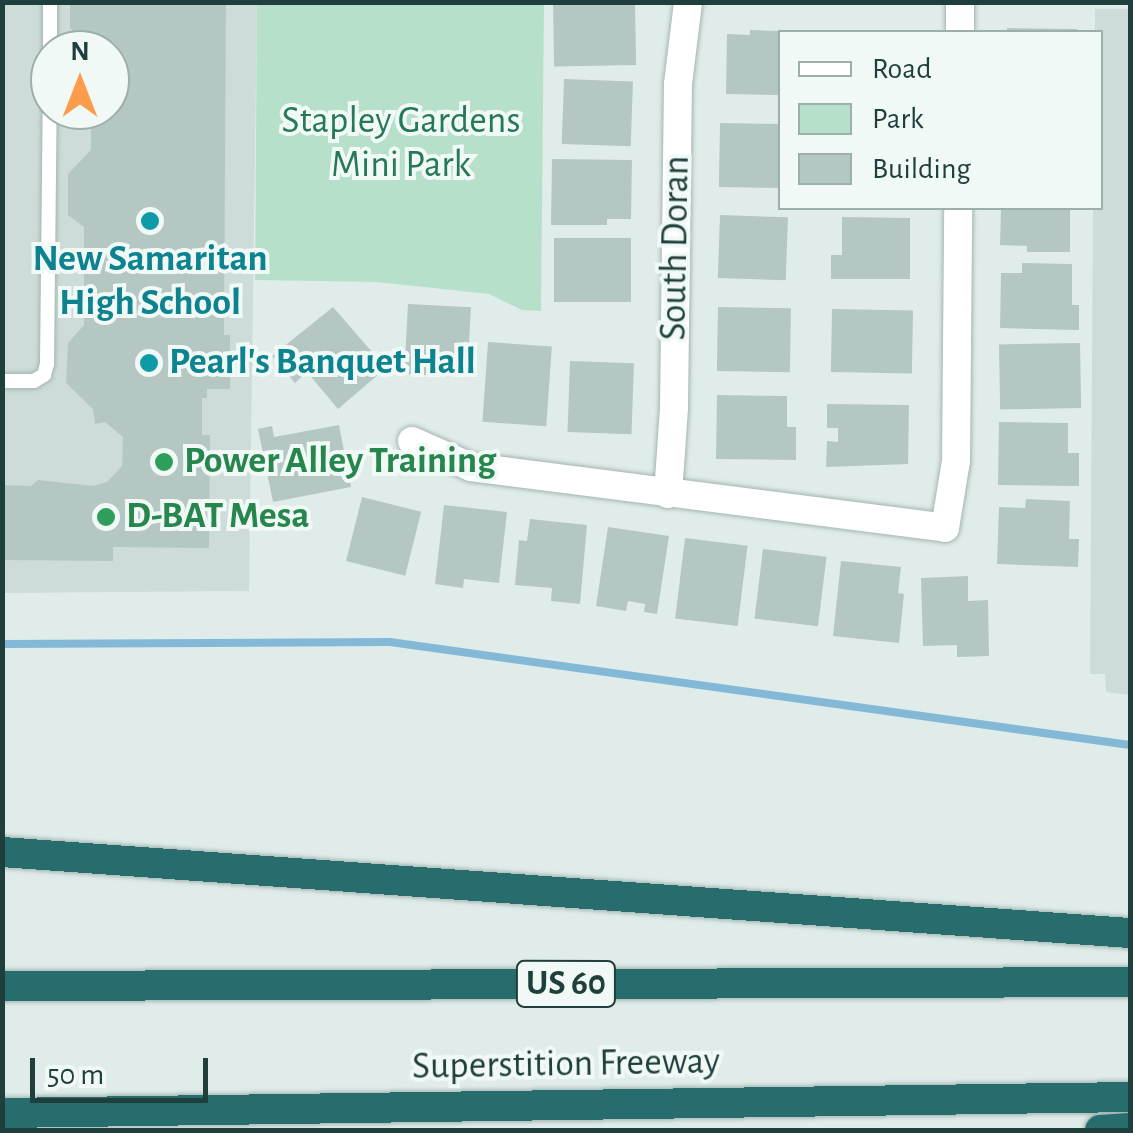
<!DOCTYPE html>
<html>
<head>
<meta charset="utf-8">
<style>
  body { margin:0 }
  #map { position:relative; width:1133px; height:1133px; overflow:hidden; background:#e0ece9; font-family:"Alegreya Sans",sans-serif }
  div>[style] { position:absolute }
  .built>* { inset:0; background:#cedcd9 }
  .green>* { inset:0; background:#b7e0ca }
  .stream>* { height:8px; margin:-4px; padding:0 4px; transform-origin:4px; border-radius:4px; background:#83b9d7 }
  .building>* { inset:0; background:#b5c7c3; transform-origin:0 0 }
  .roads { filter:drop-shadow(0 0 2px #a2b5b2) drop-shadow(0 0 2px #a2b5b2) }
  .service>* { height:14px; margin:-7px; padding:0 7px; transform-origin:7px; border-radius:7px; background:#fff }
  .minor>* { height:28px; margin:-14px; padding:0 14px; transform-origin:14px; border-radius:14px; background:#fff }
  .motorway>* { height:30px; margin:-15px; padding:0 15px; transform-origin:15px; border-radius:15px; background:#286d6d }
  .dots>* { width:28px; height:28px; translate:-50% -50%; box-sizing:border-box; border:5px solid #f1f9f6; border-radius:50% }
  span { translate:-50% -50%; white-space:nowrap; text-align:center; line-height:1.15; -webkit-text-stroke:8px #f1f9f6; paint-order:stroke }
  .shield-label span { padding:2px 8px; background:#f1f9f6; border:2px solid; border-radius:8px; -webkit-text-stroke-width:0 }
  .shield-label { font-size:35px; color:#1f3f3c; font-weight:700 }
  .park-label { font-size:38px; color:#267957 }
  .street-label { font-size:38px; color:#1f3f3c }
  .culture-label { font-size:38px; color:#0d838f; font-weight:700 }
  .left { translate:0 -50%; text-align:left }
  .leisure-label { font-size:38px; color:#27864d; font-weight:700 }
  .frame { position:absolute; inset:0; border:5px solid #1f3f3c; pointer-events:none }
  .legend { position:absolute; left:778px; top:30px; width:325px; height:180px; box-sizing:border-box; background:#f1f9f6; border:2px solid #9dafac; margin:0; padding:12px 18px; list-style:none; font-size:30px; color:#1f3f3c }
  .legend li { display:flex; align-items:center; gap:20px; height:50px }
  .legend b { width:50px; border:2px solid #9dafac }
  .north { position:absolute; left:30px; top:30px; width:100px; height:100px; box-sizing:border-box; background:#f1f9f6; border:2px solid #9dafac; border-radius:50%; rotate:0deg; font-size:28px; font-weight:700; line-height:40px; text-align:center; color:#1f3f3c }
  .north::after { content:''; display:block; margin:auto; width:35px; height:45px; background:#fe9c4d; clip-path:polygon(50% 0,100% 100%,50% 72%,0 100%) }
  .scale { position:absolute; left:30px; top:1058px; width:178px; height:45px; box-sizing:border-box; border:5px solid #1f3f3c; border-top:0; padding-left:12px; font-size:30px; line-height:35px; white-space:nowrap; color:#1f3f3c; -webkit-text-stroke:8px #f1f9f6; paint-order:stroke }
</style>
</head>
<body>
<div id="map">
  <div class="built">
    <div style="clip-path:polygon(evenodd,2px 3px,257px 3px,249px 591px,3px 593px,2px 3px,50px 50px,110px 50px,110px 110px,50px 110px,50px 50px)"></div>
    <div style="clip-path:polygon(1095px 9px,1130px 9px,1130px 695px,1106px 692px,1105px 674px,1090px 674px,1093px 208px,1100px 208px,1100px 32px,1095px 32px)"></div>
  </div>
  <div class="green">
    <div style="clip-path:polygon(257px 3px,544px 3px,541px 311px,522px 310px,489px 294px,377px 282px,255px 280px)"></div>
  </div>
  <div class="stream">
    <div style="left:2px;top:644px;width:388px;rotate:-0.3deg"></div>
    <div style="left:390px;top:642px;width:747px;rotate:7.92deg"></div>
  </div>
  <div class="building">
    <div style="clip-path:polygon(70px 2px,226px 2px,224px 335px,230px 335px,230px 389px,207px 389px,207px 398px,202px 398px,202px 435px,210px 435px,209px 548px,113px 547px,113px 561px,2px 560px,2px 485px,31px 486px,38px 480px,94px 486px,107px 482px,122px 466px,123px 437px,105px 422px,95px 424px,93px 409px,66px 383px,68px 343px,84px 325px,84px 227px,68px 215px,68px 174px,91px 150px,91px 110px,110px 110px,110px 50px,92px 50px,70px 28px)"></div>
    <div style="left:635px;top:2px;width:63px;height:82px;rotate:89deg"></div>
    <div style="clip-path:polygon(1007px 28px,1077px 29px,1077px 32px,1007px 32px)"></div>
    <div style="clip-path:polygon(750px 30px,780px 31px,780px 95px,726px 94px,727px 34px,750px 35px)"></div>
    <div style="left:564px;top:79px;width:69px;height:65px;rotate:2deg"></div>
    <div style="left:720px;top:123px;width:60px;height:64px;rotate:1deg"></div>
    <div style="clip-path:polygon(552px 159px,632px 160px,631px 219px,607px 219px,607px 225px,551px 225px)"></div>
    <div style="clip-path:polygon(1001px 208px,1070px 208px,1070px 252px,1027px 252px,1027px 246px,1000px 245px)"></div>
    <div style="left:720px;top:215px;width:68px;height:63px;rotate:2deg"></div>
    <div style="clip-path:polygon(842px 217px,910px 218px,910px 279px,831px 279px,831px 255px,842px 255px)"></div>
    <div style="left:631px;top:238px;width:64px;height:77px;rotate:90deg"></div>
    <div style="clip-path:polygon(1022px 263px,1072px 264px,1072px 305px,1079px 305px,1079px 330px,1000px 328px,1001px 273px,1022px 273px)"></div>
    <div style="left:408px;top:304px;width:63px;height:70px;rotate:3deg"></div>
    <div style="clip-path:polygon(333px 307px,386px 368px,338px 409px,307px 372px,295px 383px,272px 356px)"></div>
    <div style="left:718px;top:307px;width:73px;height:64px;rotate:1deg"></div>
    <div style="left:832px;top:309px;width:81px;height:63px;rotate:1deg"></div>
    <div style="left:488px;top:342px;width:64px;height:80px;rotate:4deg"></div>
    <div style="left:1080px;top:343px;width:65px;height:81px;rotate:89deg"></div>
    <div style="left:570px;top:361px;width:64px;height:71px;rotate:2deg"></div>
    <div style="clip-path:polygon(717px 395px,787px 396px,787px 427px,796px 427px,796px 460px,716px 459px)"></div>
    <div style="clip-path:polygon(827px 404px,909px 405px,908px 464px,826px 467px,827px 441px,838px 442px,838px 428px,827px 428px)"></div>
    <div style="clip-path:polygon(999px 422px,1068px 423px,1068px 453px,1079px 453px,1079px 486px,998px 485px)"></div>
    <div style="clip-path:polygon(339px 425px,351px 487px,273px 502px,258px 429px,272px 426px,274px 437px)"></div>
    <div style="left:362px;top:497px;width:61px;height:66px;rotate:14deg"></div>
    <div style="clip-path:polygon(1026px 499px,1070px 501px,1069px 539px,1079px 539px,1078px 567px,997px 564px,999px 507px,1025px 508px)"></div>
    <div style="clip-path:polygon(444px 505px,507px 512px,499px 583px,464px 579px,463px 588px,435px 584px)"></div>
    <div style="clip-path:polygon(530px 519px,587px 525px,580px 604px,551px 601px,552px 588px,515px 585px,519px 540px,527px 541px)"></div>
    <div style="clip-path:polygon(608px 527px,669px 536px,657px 614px,644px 612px,645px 604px,628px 601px,626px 611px,596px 606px)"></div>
    <div style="left:685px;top:538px;width:63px;height:81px;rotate:7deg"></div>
    <div style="left:763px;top:549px;width:64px;height:70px;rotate:7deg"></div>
    <div style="clip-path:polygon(841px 561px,901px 567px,898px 593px,904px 594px,899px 643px,833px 636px)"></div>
    <div style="clip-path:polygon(968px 576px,968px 601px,988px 600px,989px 656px,957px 657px,957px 645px,923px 646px,921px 578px)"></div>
  </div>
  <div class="roads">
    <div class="service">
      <div style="left:50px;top:50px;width:48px;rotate:-90deg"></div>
      <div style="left:2px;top:381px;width:32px"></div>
      <div style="left:34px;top:381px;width:12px;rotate:-31deg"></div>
      <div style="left:44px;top:375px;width:11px;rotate:-75deg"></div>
      <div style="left:47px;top:364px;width:283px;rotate:-89.4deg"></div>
    </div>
    <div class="minor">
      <div style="left:960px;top:32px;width:30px;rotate:-90deg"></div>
      <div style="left:412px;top:441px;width:64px;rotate:23.8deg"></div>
      <div style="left:471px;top:467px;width:478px;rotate:7.3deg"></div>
      <div style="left:945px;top:528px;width:68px;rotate:-80.7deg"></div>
      <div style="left:956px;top:461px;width:253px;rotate:-89.5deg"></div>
      <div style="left:668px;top:494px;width:86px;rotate:-86deg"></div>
      <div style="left:674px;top:408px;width:324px;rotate:-89.3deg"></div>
      <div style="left:678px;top:84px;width:83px;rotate:-83deg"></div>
    </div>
    <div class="motorway">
      <div style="left:2px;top:852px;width:1131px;rotate:4.11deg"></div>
      <div style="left:2px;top:986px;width:1128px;rotate:-0.2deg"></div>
      <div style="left:2px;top:1113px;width:1128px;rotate:-0.81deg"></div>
      <div style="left:1100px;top:1130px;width:30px;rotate:-4deg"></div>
    </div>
  </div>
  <div class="dots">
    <div style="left:150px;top:221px;background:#0f9aa8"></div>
    <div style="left:149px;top:363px;background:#0f9aa8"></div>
    <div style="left:164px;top:462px;background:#2e9e5b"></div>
    <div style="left:106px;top:517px;background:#2e9e5b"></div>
  </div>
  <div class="shield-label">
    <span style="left:566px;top:984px">US 60</span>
  </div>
  <div class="park-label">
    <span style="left:401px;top:144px">Stapley Gardens<br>Mini Park</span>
  </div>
  <div class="street-label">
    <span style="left:676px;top:248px;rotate:-89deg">South Doran</span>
    <span style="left:566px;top:1065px;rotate:-1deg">Superstition Freeway</span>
  </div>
  <div class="culture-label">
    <span style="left:150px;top:282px">New Samaritan<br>High School</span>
    <span class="left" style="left:169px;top:363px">Pearl's Banquet Hall</span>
  </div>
  <div class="leisure-label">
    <span class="left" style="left:184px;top:462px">Power Alley Training</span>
    <span class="left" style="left:126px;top:517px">D-BAT Mesa</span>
  </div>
  <div class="frame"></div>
  <ul class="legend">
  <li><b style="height:12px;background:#fff"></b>Road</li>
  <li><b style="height:28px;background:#b7e0ca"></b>Park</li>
  <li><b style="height:28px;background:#b5c7c3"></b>Building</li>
  </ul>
  <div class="north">N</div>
  <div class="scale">50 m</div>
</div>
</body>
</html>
